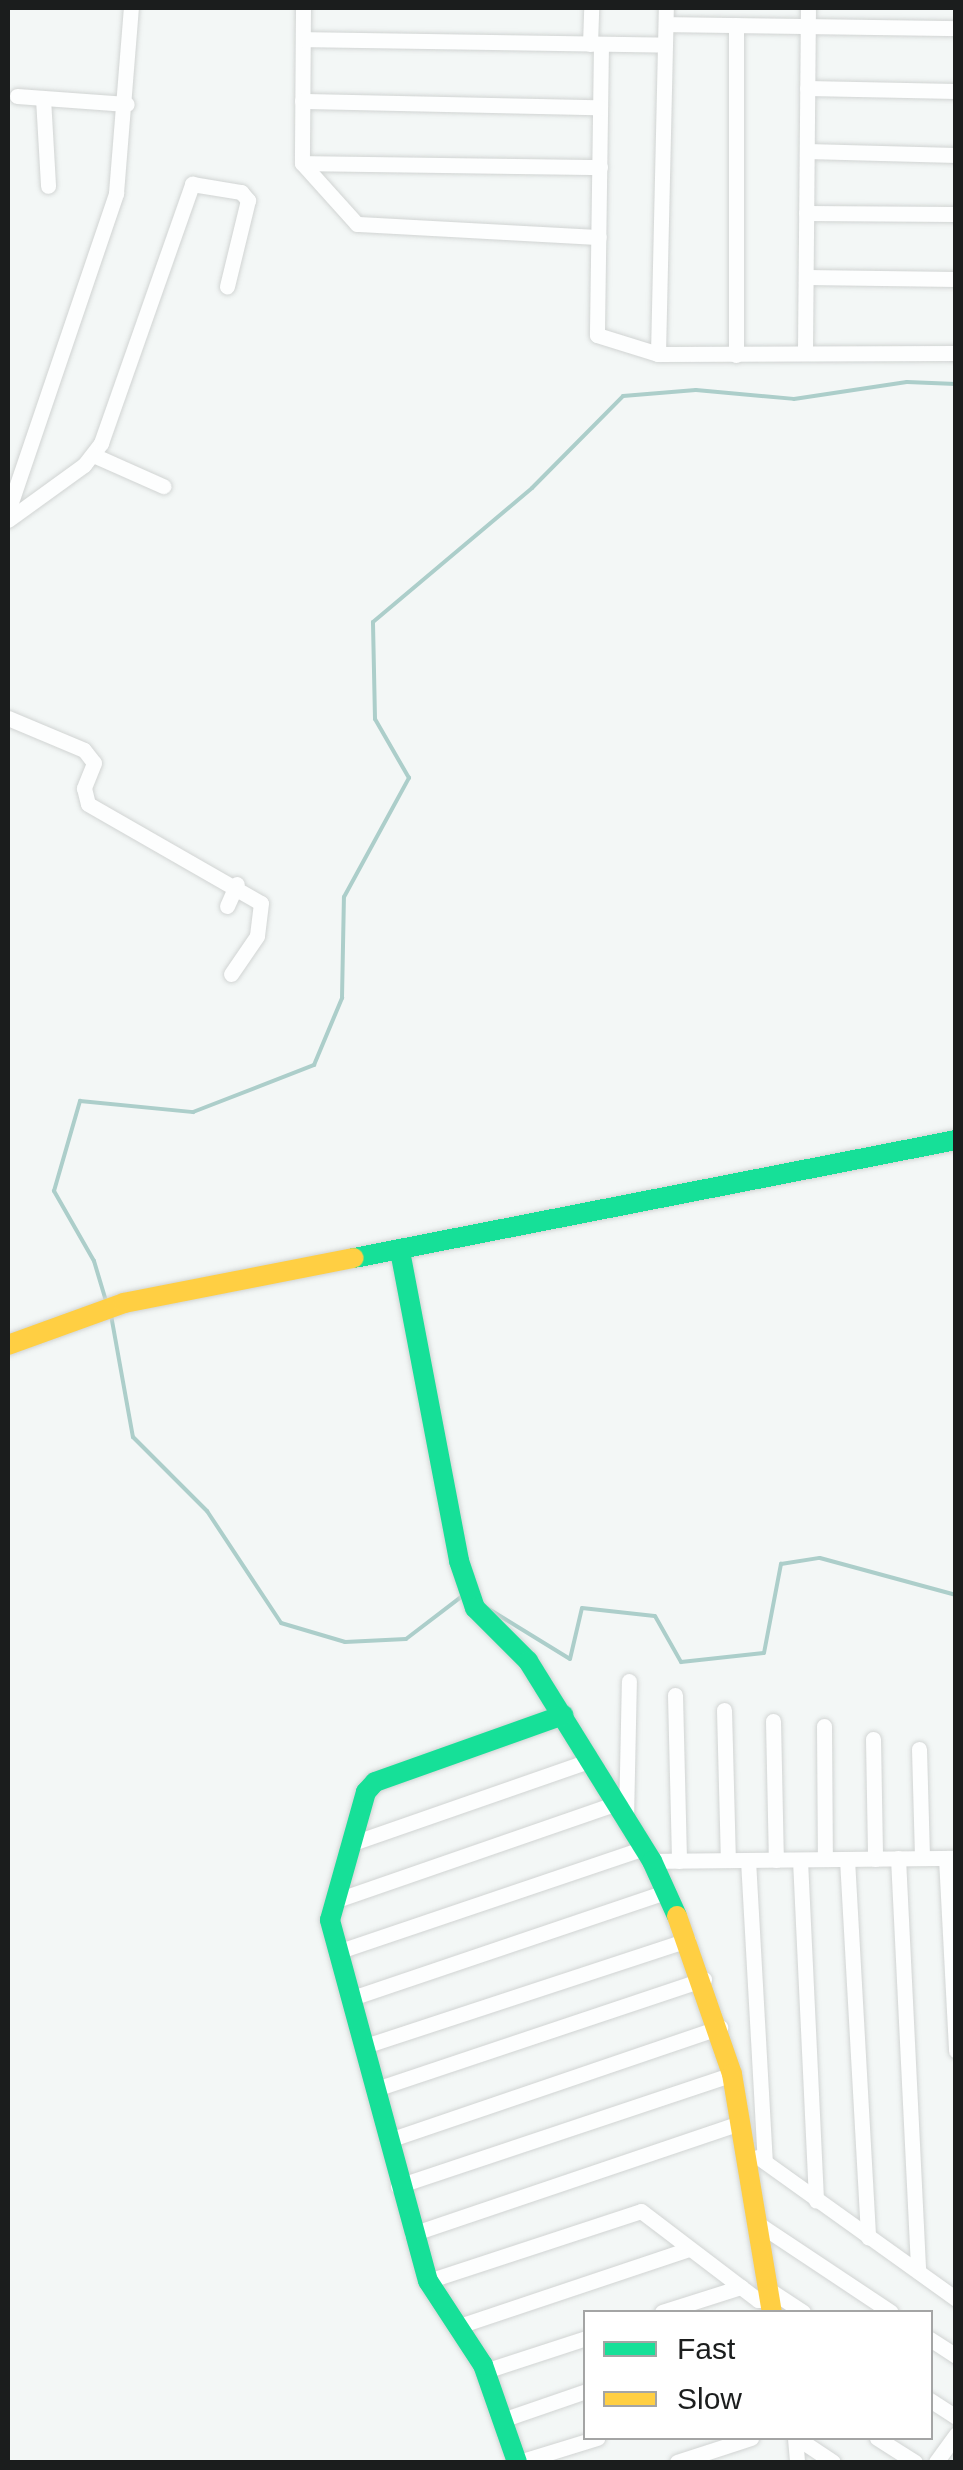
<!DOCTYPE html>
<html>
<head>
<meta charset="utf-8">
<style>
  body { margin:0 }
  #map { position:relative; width:963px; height:2470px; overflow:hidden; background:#f3f7f6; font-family:Helvetica,sans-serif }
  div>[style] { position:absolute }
  .stream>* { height:4px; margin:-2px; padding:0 2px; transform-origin:2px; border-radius:2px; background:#acceca }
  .roads { filter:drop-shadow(0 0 2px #d1d4d3) drop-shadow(0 0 2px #d1d4d3) }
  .street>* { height:15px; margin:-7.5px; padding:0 7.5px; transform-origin:7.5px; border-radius:7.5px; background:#fdfefe }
  .fast>* { height:20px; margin:-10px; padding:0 10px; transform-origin:10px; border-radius:10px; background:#16e098 }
  .slow>* { height:20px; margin:-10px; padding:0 10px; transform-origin:10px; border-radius:10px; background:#ffcf43 }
  span { translate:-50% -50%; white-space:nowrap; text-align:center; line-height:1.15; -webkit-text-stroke:8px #fff; paint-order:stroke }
  .frame { position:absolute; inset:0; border:10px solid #1b1d1d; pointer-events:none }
  .legend { position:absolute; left:583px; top:2310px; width:350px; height:130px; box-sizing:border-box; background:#fff; border:2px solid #a4a5a5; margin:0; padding:12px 18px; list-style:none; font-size:30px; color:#1b1d1d }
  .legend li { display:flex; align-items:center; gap:20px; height:50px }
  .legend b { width:50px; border:2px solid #a4a5a5 }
</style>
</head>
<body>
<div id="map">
  <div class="stream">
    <div style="left:106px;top:1301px;width:42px;rotate:-106.7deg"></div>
    <div style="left:94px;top:1261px;width:81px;rotate:-119.7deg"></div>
    <div style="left:54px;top:1191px;width:94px;rotate:-73.9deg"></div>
    <div style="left:80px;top:1101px;width:114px;rotate:5.6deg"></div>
    <div style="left:193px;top:1112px;width:130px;rotate:-21.2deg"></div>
    <div style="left:314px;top:1065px;width:73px;rotate:-67.3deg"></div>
    <div style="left:342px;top:998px;width:101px;rotate:-88.9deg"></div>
    <div style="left:344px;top:897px;width:136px;rotate:-61.4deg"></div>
    <div style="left:409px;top:778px;width:68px;rotate:-120deg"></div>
    <div style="left:375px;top:719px;width:97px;rotate:-91.2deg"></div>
    <div style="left:373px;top:622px;width:208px;rotate:-40.1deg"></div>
    <div style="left:532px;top:488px;width:129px;rotate:-45.3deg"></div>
    <div style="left:623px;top:396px;width:73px;rotate:-4.7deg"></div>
    <div style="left:696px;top:390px;width:98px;rotate:5.2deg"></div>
    <div style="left:794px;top:399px;width:114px;rotate:-8.6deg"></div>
    <div style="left:907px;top:382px;width:49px;rotate:2.3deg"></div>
    <div style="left:111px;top:1315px;width:124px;rotate:79.8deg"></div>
    <div style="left:133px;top:1437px;width:105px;rotate:45deg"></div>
    <div style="left:207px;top:1511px;width:134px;rotate:56.5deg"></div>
    <div style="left:281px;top:1623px;width:67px;rotate:16.5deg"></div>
    <div style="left:345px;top:1642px;width:61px;rotate:-2.8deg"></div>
    <div style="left:406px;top:1639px;width:69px;rotate:-37.4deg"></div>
    <div style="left:487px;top:1608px;width:97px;rotate:31.6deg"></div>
    <div style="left:570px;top:1659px;width:52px;rotate:-76.8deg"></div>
    <div style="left:582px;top:1608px;width:73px;rotate:6.3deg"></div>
    <div style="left:655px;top:1616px;width:53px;rotate:60.5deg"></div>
    <div style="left:681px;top:1662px;width:83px;rotate:-6.2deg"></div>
    <div style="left:764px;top:1653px;width:91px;rotate:-79.2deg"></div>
    <div style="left:781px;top:1564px;width:39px;rotate:-9deg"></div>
    <div style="left:820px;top:1558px;width:141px;rotate:15.2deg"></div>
  </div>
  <div class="roads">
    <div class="street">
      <div style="left:303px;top:8px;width:155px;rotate:90.4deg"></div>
      <div style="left:302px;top:163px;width:82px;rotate:48deg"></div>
      <div style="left:357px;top:224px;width:242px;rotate:3.1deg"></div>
      <div style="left:666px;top:24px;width:290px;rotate:0.8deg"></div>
      <div style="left:303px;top:39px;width:362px;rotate:0.9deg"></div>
      <div style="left:590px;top:44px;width:36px;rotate:-88deg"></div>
      <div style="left:601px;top:44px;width:291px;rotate:90.8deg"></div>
      <div style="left:597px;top:335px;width:64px;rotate:17.3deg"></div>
      <div style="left:658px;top:354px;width:298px;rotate:-0.2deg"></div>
      <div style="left:807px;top:88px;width:149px;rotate:1.2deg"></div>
      <div style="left:17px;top:96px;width:110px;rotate:4.2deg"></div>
      <div style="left:43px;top:98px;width:88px;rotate:86.7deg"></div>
      <div style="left:302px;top:101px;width:298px;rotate:1.2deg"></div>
      <div style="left:807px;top:151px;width:149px;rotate:1.5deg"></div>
      <div style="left:302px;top:163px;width:298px;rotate:0.8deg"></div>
      <div style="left:806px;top:213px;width:150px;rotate:0.4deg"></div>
      <div style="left:806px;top:277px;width:150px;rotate:0.8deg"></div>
      <div style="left:805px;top:349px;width:341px;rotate:-89.5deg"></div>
      <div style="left:658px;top:354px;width:346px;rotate:-88.7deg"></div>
      <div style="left:736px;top:355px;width:330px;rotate:-90deg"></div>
      <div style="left:93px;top:455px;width:77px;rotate:23.9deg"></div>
      <div style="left:8px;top:511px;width:336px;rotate:-71.2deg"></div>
      <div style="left:116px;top:193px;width:186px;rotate:-85.4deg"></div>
      <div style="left:8px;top:520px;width:94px;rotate:-35.9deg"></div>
      <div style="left:84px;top:465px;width:28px;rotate:-52deg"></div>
      <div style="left:101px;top:443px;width:275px;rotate:-70.6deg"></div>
      <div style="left:192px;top:184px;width:50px;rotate:9.3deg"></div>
      <div style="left:241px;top:192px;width:11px;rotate:49deg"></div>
      <div style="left:248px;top:200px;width:89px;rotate:103.7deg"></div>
      <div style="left:8px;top:718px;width:82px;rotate:22.8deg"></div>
      <div style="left:84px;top:750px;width:16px;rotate:52deg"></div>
      <div style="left:94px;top:763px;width:27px;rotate:112deg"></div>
      <div style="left:84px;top:788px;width:16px;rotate:76deg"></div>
      <div style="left:88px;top:804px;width:199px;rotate:29.8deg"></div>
      <div style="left:261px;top:903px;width:33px;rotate:97deg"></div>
      <div style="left:257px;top:936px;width:46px;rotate:124.4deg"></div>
      <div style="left:227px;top:906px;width:24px;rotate:-66deg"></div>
      <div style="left:675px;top:1695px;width:166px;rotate:88.6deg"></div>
      <div style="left:724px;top:1710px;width:150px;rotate:88.5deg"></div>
      <div style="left:773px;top:1721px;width:139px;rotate:88.8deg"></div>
      <div style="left:824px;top:1726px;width:133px;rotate:89.6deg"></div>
      <div style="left:873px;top:1739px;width:120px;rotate:89deg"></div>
      <div style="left:919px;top:1749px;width:109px;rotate:88.4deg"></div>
      <div style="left:626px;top:1819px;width:138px;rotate:-88.8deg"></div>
      <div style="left:353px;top:1843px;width:252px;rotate:-19.2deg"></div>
      <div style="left:898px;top:1858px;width:414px;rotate:87.2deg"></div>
      <div style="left:946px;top:1858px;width:193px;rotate:87deg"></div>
      <div style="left:847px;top:1859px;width:379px;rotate:86.8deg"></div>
      <div style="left:748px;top:1860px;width:302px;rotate:86.8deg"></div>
      <div style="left:800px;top:1860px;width:341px;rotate:87.3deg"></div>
      <div style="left:652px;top:1861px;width:304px;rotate:-0.6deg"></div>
      <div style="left:337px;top:1900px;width:296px;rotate:-19.1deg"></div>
      <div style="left:337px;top:1952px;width:324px;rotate:-18.7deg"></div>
      <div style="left:349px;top:1999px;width:335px;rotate:-18.7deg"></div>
      <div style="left:362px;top:2047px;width:343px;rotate:-18.2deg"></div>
      <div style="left:376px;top:2089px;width:346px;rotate:-18.5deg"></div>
      <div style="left:389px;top:2140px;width:350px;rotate:-18.8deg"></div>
      <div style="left:758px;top:2157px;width:244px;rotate:35.6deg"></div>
      <div style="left:398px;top:2186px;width:352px;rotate:-18.5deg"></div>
      <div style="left:760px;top:2225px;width:157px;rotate:33.6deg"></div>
      <div style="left:412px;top:2234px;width:348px;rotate:-18.7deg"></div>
      <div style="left:428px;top:2281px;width:224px;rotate:-18.2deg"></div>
      <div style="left:641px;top:2211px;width:147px;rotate:37.3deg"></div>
      <div style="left:758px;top:2300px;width:12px;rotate:-5deg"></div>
      <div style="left:768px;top:2289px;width:42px;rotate:33.3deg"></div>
      <div style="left:662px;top:2312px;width:83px;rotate:-17.6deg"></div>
      <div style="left:456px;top:2327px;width:246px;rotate:-18.5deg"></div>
      <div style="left:930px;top:2339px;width:31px;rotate:33deg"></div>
      <div style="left:485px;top:2371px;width:106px;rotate:-18.1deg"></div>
      <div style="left:930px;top:2400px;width:31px;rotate:33deg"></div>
      <div style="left:502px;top:2420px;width:89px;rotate:-19deg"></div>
      <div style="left:795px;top:2438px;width:24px;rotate:85deg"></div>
      <div style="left:797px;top:2438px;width:43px;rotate:33.7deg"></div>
      <div style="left:877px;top:2438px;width:45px;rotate:32.3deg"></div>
      <div style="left:519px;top:2462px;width:82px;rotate:-17.1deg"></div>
      <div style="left:677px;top:2462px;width:78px;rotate:-18deg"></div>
      <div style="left:936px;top:2462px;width:34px;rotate:-54deg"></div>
    </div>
    <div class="fast">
      <div style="left:400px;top:1251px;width:316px;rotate:79.2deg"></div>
      <div style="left:459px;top:1561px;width:50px;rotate:71.2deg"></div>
      <div style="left:475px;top:1608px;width:75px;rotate:45deg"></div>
      <div style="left:528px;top:1661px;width:235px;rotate:58.2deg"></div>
      <div style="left:652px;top:1861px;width:60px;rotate:65.6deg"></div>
      <div style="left:354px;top:1258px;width:613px;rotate:-11.09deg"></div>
      <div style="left:517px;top:2462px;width:103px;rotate:-109.3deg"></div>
      <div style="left:483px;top:2365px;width:100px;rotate:-123.2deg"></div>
      <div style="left:428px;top:2281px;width:374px;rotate:-105.2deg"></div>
      <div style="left:330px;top:1920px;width:133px;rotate:-74.3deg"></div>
      <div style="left:366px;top:1792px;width:13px;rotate:-48deg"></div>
      <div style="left:375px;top:1782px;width:200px;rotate:-19.6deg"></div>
    </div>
    <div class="slow">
      <div style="left:8px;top:1345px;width:123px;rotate:-19.9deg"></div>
      <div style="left:124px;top:1303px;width:234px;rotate:-11.1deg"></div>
      <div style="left:677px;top:1916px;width:167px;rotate:70.8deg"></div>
      <div style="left:732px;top:2074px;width:241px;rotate:80.5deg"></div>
    </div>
  </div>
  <div class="frame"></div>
  <ul class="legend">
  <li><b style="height:12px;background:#16e098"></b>Fast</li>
  <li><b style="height:12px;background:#ffcf43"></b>Slow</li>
  </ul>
</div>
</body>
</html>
